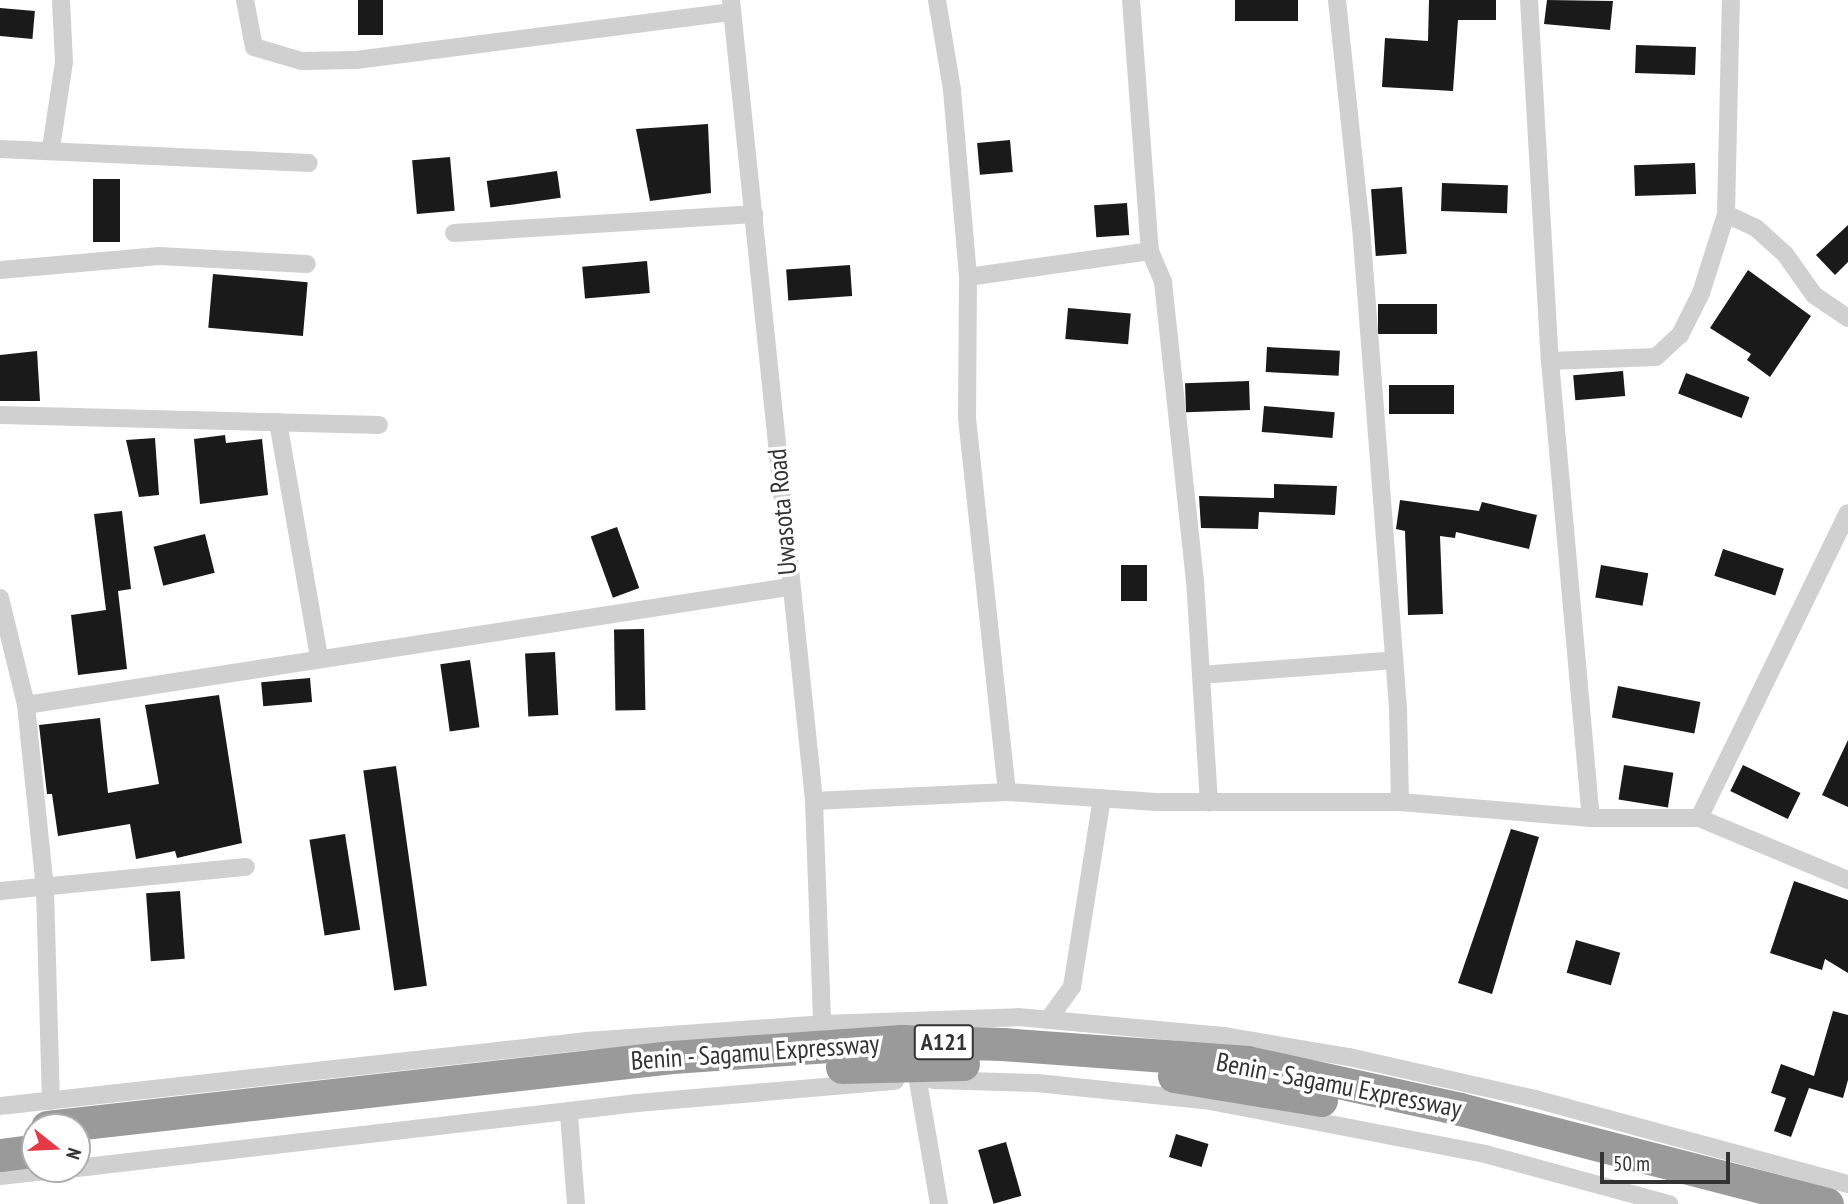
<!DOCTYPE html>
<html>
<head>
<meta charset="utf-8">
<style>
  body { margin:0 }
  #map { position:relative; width:1848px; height:1204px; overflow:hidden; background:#fff; font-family:"PT Sans Narrow",sans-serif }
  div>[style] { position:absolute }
  .building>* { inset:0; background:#1a1a1a; transform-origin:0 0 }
  .street>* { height:18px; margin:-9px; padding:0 9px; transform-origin:9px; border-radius:9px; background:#d0d0d0 }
  .highway>* { height:33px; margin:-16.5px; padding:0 16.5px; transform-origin:16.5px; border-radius:16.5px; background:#9a9a9a }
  span { translate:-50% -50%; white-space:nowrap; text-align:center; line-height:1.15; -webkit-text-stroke:7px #fff; paint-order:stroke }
  .shield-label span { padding:2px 5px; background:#fff; border:2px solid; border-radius:5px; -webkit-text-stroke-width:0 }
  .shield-label { font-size:24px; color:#333; font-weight:700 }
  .street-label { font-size:26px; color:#333 }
  .north { position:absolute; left:21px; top:1113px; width:70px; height:70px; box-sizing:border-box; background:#fff; border:2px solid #adadad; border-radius:50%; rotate:108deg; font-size:19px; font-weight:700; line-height:28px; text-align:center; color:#333 }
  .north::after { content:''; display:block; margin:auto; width:24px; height:32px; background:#e63946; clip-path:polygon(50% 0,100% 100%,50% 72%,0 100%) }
  .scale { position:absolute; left:1600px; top:1152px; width:130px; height:32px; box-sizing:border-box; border:4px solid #333; border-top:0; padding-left:9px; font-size:21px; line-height:24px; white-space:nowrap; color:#333; -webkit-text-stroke:5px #fff; paint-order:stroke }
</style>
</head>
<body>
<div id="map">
  <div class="building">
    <div style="left:358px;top:0;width:25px;height:35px"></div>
    <div style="left:1235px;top:0;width:63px;height:21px"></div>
    <div style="clip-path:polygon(1429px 0,1496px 0,1496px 20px,1458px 20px,1453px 91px,1382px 87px,1385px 38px,1428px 41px)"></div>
    <div style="clip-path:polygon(1547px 0,1613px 1px,1610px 30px,1544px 24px)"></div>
    <div style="left:0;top:8px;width:35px;height:28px;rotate:5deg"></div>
    <div style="left:1636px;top:45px;width:60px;height:28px;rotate:2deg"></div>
    <div style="clip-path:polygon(708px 124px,711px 193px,650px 201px,636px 129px)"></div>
    <div style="left:1010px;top:140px;width:32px;height:33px;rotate:85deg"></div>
    <div style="left:450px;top:157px;width:54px;height:38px;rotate:85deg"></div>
    <div style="left:1695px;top:163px;width:31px;height:61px;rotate:88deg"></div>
    <div style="left:557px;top:171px;width:27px;height:71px;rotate:82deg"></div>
    <div style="left:93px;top:179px;width:27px;height:63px"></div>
    <div style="left:1442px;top:183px;width:66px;height:28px;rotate:2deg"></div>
    <div style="left:1402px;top:187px;width:67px;height:31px;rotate:86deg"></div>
    <div style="left:1127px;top:203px;width:32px;height:33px;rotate:86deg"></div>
    <div style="clip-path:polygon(1848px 225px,1848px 262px,1835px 275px,1816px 255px)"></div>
    <div style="left:647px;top:261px;width:32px;height:65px;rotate:85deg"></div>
    <div style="left:850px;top:265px;width:31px;height:64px;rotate:86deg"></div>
    <div style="clip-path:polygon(1748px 270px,1811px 316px,1770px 377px,1747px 360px,1751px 354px,1710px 328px)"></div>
    <div style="left:213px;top:274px;width:95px;height:54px;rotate:5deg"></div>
    <div style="left:1378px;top:304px;width:59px;height:30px"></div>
    <div style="left:1068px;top:308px;width:63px;height:31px;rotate:5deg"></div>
    <div style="left:1267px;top:347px;width:73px;height:25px;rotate:3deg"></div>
    <div style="clip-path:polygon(37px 351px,40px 401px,0 401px,0 355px)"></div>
    <div style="left:1623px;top:371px;width:25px;height:50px;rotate:85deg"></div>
    <div style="left:1686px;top:373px;width:68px;height:22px;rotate:21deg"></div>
    <div style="left:1249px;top:381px;width:29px;height:64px;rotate:88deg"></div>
    <div style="left:1389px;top:385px;width:65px;height:29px"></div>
    <div style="left:1264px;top:406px;width:71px;height:26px;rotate:5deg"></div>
    <div style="clip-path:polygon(225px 435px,226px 443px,262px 439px,268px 495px,200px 504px,194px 439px)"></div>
    <div style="clip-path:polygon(155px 438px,159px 495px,139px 497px,126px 440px)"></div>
    <div style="clip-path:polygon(1274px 484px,1337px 486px,1335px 515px,1259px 512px,1258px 529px,1201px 528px,1199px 496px,1274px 498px)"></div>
    <div style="clip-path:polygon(1400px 500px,1479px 511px,1482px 502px,1537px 515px,1529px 549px,1456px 532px,1455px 538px,1440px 536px,1443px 614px,1408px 615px,1405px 531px,1396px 529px)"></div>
    <div style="clip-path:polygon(122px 511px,131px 589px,118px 591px,127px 669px,78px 675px,71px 615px,106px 610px,94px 514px)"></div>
    <div style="left:617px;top:527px;width:65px;height:28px;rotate:70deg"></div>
    <div style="left:205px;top:534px;width:40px;height:53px;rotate:76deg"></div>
    <div style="left:1723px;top:549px;width:64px;height:28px;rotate:18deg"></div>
    <div style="left:1121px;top:565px;width:26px;height:36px"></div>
    <div style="left:1601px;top:565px;width:48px;height:33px;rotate:10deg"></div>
    <div style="left:644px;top:629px;width:81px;height:30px;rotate:89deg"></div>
    <div style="left:555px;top:652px;width:63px;height:30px;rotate:87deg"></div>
    <div style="left:470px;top:660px;width:68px;height:30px;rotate:82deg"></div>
    <div style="left:310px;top:678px;width:24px;height:49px;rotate:85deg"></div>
    <div style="left:1618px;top:686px;width:84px;height:32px;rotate:11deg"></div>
    <div style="clip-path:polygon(219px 695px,242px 843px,177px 858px,175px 851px,136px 859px,130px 824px,58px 836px,52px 794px,47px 794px,39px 725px,100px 718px,108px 793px,159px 784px,145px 705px)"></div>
    <div style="clip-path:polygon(1848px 740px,1848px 807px,1822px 795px)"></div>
    <div style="left:1624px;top:765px;width:50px;height:35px;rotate:9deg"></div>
    <div style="left:1743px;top:765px;width:64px;height:29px;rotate:26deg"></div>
    <div style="left:396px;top:766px;width:222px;height:33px;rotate:82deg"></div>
    <div style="clip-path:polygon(1511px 829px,1539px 837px,1492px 994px,1458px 983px)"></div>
    <div style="left:345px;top:834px;width:97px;height:36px;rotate:81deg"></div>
    <div style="clip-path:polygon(1794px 881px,1848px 900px,1848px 973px,1825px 959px,1822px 970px,1770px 953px)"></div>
    <div style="left:180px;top:891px;width:68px;height:34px;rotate:86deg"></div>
    <div style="left:1576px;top:940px;width:46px;height:34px;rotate:16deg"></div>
    <div style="clip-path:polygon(1833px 1011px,1848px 1015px,1848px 1080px,1843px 1098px,1809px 1088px,1791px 1137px,1774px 1131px,1786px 1098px,1771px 1093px,1781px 1064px,1814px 1076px)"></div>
    <div style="left:1176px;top:1134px;width:34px;height:24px;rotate:17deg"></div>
    <div style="left:1006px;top:1142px;width:56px;height:29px;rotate:74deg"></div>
  </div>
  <div class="street">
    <div style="left:245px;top:0;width:48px;rotate:79.2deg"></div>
    <div style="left:254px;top:47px;width:50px;rotate:16.3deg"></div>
    <div style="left:302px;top:61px;width:54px;rotate:-1.1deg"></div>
    <div style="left:356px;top:60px;width:379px;rotate:-7.3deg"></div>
    <div style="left:731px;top:0;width:805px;rotate:84.08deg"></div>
    <div style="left:814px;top:801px;width:223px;rotate:87.9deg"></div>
    <div style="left:937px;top:0;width:91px;rotate:80.5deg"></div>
    <div style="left:952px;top:90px;width:188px;rotate:85.1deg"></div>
    <div style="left:968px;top:277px;width:141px;rotate:90.4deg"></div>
    <div style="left:967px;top:418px;width:376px;rotate:83.9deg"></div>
    <div style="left:1131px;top:0;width:252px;rotate:85.7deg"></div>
    <div style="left:1150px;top:251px;width:34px;rotate:67deg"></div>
    <div style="left:1163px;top:282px;width:300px;rotate:83.9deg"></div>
    <div style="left:1195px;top:580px;width:223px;rotate:86.4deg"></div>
    <div style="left:1337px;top:0;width:228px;rotate:84deg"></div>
    <div style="left:1361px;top:227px;width:481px;rotate:85.6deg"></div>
    <div style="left:1398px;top:707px;width:95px;rotate:88.8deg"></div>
    <div style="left:1529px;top:0;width:362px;rotate:86.7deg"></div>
    <div style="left:1550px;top:361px;width:459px;rotate:84.9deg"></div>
    <div style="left:51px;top:148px;width:87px;rotate:-81.4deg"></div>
    <div style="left:64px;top:62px;width:62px;rotate:-92.8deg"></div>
    <div style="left:0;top:149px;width:309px;rotate:2.6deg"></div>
    <div style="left:1726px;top:214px;width:33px;rotate:25deg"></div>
    <div style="left:1756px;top:228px;width:39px;rotate:42deg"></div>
    <div style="left:1785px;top:254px;width:50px;rotate:54.7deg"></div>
    <div style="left:1814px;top:295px;width:41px;rotate:34.1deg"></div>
    <div style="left:454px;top:233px;width:301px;rotate:-3.6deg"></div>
    <div style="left:0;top:270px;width:160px;rotate:-5deg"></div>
    <div style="left:159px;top:256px;width:148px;rotate:3.1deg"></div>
    <div style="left:968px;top:277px;width:184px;rotate:-8.1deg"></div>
    <div style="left:1550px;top:361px;width:106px;rotate:-2.2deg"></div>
    <div style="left:1656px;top:357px;width:33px;rotate:-43deg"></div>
    <div style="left:1680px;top:335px;width:47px;rotate:-63.4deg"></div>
    <div style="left:1701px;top:293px;width:83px;rotate:-72.4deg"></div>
    <div style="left:1726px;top:214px;width:214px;rotate:-88.7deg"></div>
    <div style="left:0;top:415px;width:379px;rotate:1.5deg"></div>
    <div style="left:278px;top:422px;width:240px;rotate:80.1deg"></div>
    <div style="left:0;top:598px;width:110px;rotate:76.3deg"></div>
    <div style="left:26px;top:705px;width:185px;rotate:84.1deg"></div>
    <div style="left:45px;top:889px;width:212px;rotate:88.4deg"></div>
    <div style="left:1201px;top:675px;width:194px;rotate:-4.4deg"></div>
    <div style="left:26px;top:705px;width:771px;rotate:-8.8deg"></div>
    <div style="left:814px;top:801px;width:193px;rotate:-2.7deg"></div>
    <div style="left:1007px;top:792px;width:150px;rotate:3.8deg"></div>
    <div style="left:1157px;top:802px;width:243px"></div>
    <div style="left:1400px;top:802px;width:192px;rotate:4.8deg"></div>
    <div style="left:1591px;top:818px;width:108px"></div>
    <div style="left:1699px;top:818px;width:161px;rotate:22.6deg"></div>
    <div style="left:1699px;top:818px;width:339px;rotate:-64deg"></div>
    <div style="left:0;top:891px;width:247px;rotate:-5.6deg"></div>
    <div style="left:1048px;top:1020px;width:41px;rotate:-54deg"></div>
    <div style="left:1072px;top:987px;width:191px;rotate:-81deg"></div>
    <div style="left:933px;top:1080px;width:104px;rotate:1.7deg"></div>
    <div style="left:1037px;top:1083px;width:174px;rotate:5.9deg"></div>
    <div style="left:1210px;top:1101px;width:280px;rotate:10.9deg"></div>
    <div style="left:1485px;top:1154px;width:191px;rotate:15.2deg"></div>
    <div style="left:918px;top:1081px;width:125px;rotate:80.3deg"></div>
    <div style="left:0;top:1106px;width:591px;rotate:-6.32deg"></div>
    <div style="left:587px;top:1041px;width:236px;rotate:-4.1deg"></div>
    <div style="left:822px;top:1024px;width:196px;rotate:-2deg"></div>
    <div style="left:1018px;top:1017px;width:206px;rotate:5.3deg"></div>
    <div style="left:1223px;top:1036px;width:128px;rotate:9.5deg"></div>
    <div style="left:1349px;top:1057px;width:191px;rotate:12.7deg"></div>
    <div style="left:1535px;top:1099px;width:324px;rotate:15.2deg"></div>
    <div style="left:569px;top:1115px;width:89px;rotate:85.5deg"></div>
    <div style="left:77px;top:1168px;width:564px;rotate:-6.62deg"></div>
    <div style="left:637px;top:1103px;width:259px;rotate:-4.9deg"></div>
    <div style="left:0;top:1176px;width:65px;rotate:-6.1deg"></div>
  </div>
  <div class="highway">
    <div style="left:842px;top:1067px;width:121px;rotate:-1.4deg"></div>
    <div style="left:1174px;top:1076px;width:149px;rotate:9.3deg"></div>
    <div style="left:47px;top:1127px;width:629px;rotate:-6.39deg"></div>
    <div style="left:672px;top:1057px;width:230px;rotate:-4deg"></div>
    <div style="left:901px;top:1041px;width:101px;rotate:1.7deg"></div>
    <div style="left:1002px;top:1044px;width:246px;rotate:4.2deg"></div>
    <div style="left:1247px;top:1062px;width:218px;rotate:12.4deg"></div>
    <div style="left:1460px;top:1109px;width:379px;rotate:14.5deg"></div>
    <div style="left:0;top:1155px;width:35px;rotate:-7deg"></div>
  </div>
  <div class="shield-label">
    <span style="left:944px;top:1042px">A121</span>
  </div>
  <div class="street-label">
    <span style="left:782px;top:512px;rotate:-95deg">Uwasota Road</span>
    <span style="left:755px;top:1052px;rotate:-4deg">Benin - Sagamu Expressway</span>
    <span style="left:1339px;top:1085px;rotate:11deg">Benin - Sagamu Expressway</span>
  </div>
  <div class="north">N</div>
  <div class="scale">50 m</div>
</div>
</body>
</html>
